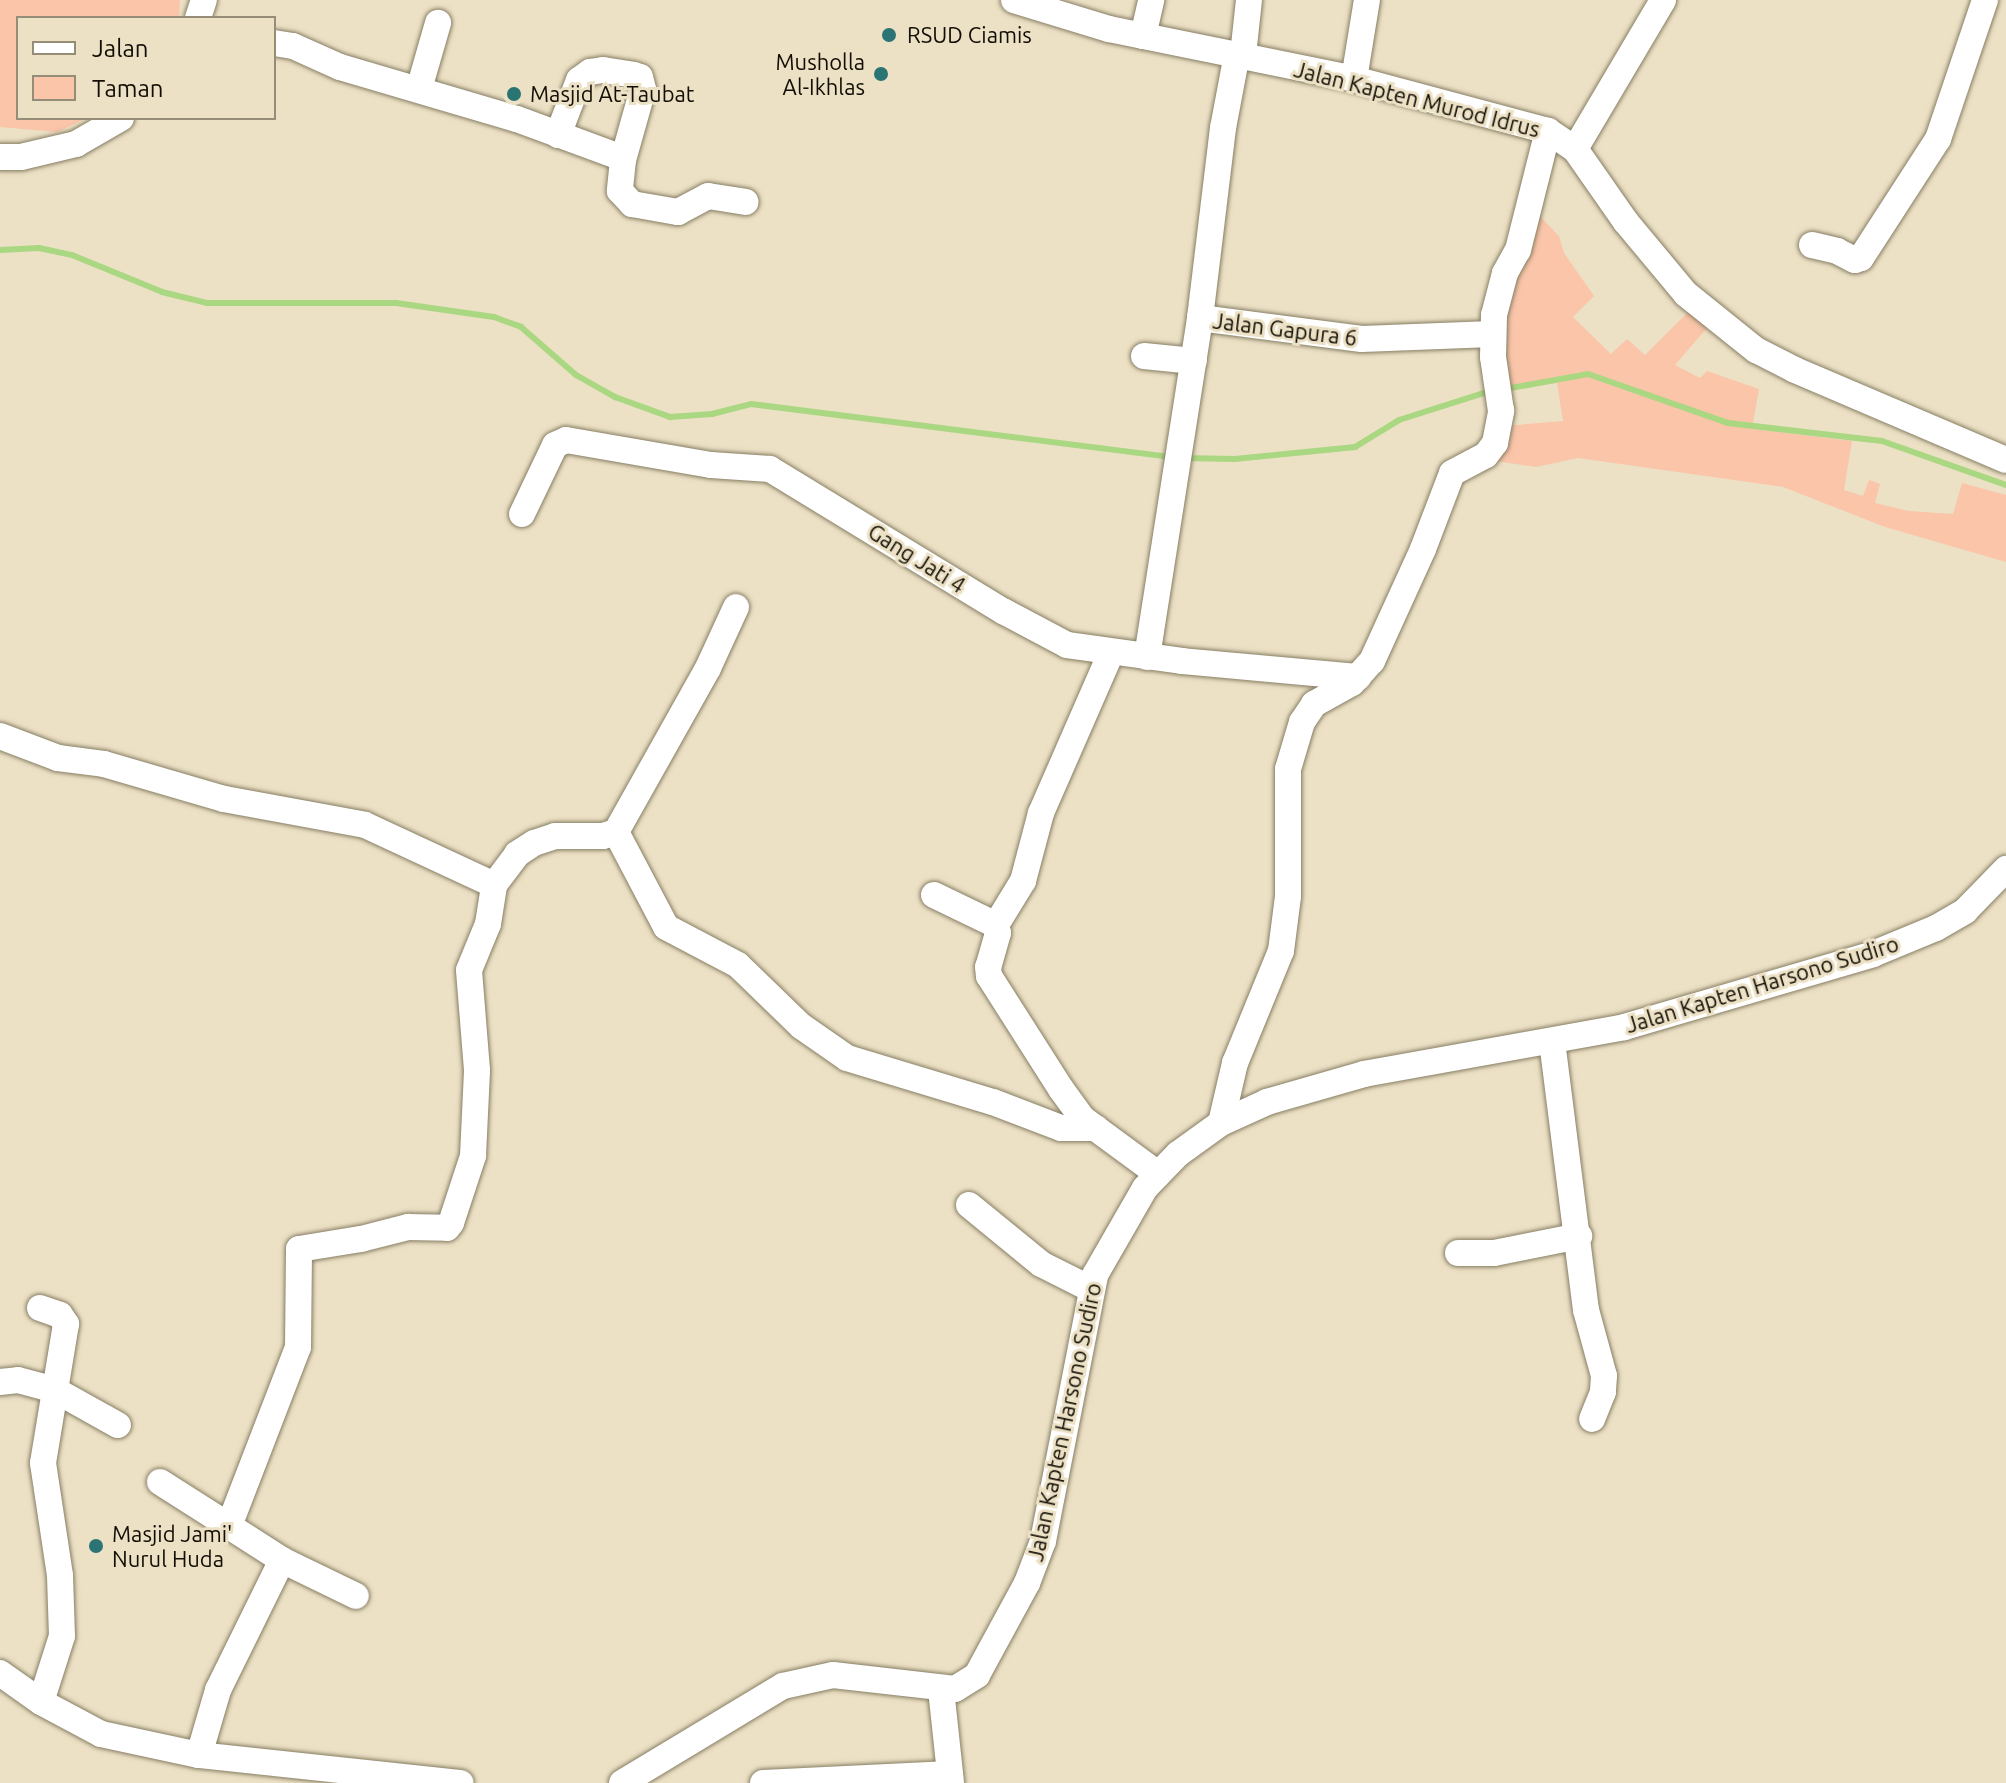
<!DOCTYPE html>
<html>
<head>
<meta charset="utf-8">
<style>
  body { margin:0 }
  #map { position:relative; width:2006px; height:1783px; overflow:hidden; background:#ece1c5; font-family:Ubuntu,sans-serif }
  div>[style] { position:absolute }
  .green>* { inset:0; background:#fac5a9 }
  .stream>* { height:6px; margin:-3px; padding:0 3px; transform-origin:3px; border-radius:3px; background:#aad781 }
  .roads { filter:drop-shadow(0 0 2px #877e64) drop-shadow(0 0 2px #877e64) }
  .minor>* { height:26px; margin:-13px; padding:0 13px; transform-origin:13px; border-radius:13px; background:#fff }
  .dots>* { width:22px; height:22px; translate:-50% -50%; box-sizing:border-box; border:4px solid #ece1c5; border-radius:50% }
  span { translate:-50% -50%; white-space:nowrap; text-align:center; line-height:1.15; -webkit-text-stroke:6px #ece1c5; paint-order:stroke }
  .poi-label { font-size:22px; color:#120e05 }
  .left { translate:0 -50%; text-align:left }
  .right { translate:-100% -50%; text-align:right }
  .street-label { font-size:22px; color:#120e05 }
  .legend { position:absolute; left:16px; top:16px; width:260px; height:104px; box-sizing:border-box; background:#ece1c5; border:2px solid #958d78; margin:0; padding:10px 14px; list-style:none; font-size:24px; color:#120e05 }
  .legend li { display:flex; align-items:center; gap:16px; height:40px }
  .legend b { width:40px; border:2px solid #958d78 }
</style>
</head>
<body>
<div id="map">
  <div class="green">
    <div style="clip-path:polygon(0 0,180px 0,179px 18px,18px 18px,18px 118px,87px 118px,57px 132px,0 127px)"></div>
    <div style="clip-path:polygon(1533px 209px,1559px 236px,1564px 253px,1594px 296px,1573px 317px,1611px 354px,1627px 339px,1645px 355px,1689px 311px,1707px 328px,1675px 365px,1700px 378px,1707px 371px,1759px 389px,1752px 429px,1852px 441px,1844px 490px,1863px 496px,1869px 480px,1880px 484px,1875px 503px,1909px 511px,1953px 514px,1962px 483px,2006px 495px,2006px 562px,1885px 527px,1783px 487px,1578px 458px,1536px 467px,1489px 460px,1505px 426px,1563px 421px,1557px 383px,1502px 390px,1498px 334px)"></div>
  </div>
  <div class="stream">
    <div style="left:0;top:250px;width:39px;rotate:-3deg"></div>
    <div style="left:39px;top:248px;width:34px;rotate:12deg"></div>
    <div style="left:72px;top:255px;width:97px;rotate:22.3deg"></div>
    <div style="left:162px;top:292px;width:46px;rotate:13.7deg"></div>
    <div style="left:207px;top:303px;width:189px"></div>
    <div style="left:396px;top:303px;width:99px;rotate:8.1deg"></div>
    <div style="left:494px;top:317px;width:29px;rotate:20deg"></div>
    <div style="left:521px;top:327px;width:73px;rotate:41.1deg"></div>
    <div style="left:576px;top:375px;width:45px;rotate:29.4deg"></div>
    <div style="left:615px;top:397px;width:59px;rotate:20deg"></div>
    <div style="left:670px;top:417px;width:42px;rotate:-4.1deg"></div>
    <div style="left:712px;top:414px;width:40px;rotate:-14.4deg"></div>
    <div style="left:751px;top:404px;width:424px;rotate:7.2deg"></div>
    <div style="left:1505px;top:389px;width:84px;rotate:-10.2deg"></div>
    <div style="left:1588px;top:374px;width:148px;rotate:19.3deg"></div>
    <div style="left:1728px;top:423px;width:155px;rotate:6.7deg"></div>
    <div style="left:1882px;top:441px;width:132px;rotate:19.5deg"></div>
    <div style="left:1183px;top:458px;width:52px;rotate:1.1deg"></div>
    <div style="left:1235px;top:459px;width:121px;rotate:-5.7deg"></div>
    <div style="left:1355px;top:447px;width:52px;rotate:-31.5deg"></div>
    <div style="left:1399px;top:420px;width:96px;rotate:-17.7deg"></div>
  </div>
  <div class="roads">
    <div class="minor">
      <div style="left:1014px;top:0;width:99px;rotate:17deg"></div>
      <div style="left:1109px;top:29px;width:250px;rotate:11.5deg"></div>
      <div style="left:1354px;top:79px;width:201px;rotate:15deg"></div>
      <div style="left:1548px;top:131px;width:32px;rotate:34deg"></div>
      <div style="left:1575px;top:149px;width:89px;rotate:55.1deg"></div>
      <div style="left:1626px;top:222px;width:94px;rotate:50.2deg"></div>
      <div style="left:1686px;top:294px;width:90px;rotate:38.7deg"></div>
      <div style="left:1756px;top:350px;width:44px;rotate:27.1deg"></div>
      <div style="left:1795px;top:370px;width:229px;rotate:23.1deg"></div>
      <div style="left:198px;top:18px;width:19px;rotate:-72deg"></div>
      <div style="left:1143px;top:36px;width:37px;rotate:-77deg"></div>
      <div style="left:274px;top:43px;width:19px;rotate:9deg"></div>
      <div style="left:293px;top:46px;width:51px;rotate:24.1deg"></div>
      <div style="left:340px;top:67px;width:184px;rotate:16.4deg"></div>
      <div style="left:517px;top:119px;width:107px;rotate:20.3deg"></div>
      <div style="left:617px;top:156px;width:7px;rotate:34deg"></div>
      <div style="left:623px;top:160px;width:31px;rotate:96deg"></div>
      <div style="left:620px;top:191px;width:18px;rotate:47deg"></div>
      <div style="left:632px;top:204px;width:47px;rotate:9.9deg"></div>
      <div style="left:678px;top:212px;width:34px;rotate:-28deg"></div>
      <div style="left:708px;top:196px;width:38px;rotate:9deg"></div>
      <div style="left:1237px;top:54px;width:75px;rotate:100.7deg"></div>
      <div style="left:1223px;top:128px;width:191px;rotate:96.9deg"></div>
      <div style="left:1200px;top:318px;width:163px;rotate:7.4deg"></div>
      <div style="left:1362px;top:339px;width:130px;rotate:-2.2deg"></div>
      <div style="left:1243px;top:55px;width:55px;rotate:-83.8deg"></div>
      <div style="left:1354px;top:79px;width:80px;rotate:-80.7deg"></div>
      <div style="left:419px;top:89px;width:69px;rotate:-73.9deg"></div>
      <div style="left:558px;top:135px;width:59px;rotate:-69.1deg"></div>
      <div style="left:579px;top:80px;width:14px;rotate:-36deg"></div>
      <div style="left:590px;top:72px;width:13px;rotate:-9deg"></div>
      <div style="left:603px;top:70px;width:31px;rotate:9deg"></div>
      <div style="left:634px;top:75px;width:6px;rotate:18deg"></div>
      <div style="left:640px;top:77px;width:12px;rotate:76deg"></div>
      <div style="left:643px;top:89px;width:74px;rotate:105.7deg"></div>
      <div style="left:1575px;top:149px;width:173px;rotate:-59.4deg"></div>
      <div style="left:0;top:157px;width:21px"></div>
      <div style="left:21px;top:157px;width:57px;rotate:-13.3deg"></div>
      <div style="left:76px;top:144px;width:52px;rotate:-30deg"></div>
      <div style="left:1812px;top:245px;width:26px;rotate:13deg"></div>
      <div style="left:1837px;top:251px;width:20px;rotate:27deg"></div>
      <div style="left:1855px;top:260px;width:6px;rotate:-18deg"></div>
      <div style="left:1861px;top:258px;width:142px;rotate:-57.1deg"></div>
      <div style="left:1938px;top:139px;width:147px;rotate:-71.3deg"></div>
      <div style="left:1144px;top:356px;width:50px;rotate:5.7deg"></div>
      <div style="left:522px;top:514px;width:76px;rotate:-64.4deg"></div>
      <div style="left:555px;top:445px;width:12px;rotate:-24deg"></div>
      <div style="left:566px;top:440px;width:147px;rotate:9.8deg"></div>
      <div style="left:711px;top:465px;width:59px;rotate:3.9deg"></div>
      <div style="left:770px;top:469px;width:273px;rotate:31.4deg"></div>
      <div style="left:1003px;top:611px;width:72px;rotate:28deg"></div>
      <div style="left:1067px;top:645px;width:116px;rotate:7.9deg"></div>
      <div style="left:1182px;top:661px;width:177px;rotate:5.2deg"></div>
      <div style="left:1147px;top:657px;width:343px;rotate:-81.1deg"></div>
      <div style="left:0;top:736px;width:62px;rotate:20.8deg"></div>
      <div style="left:58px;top:758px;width:46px;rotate:7.4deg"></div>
      <div style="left:104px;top:764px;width:125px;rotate:16.3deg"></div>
      <div style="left:224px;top:799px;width:143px;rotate:10.4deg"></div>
      <div style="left:365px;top:825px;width:142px;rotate:24.9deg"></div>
      <div style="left:616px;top:832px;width:107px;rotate:62.2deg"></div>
      <div style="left:666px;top:927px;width:81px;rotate:27.8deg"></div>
      <div style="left:738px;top:965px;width:88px;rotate:44.1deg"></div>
      <div style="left:801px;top:1026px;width:56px;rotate:34.8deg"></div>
      <div style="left:847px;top:1058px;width:152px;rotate:16.8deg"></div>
      <div style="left:993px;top:1102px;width:73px;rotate:20.9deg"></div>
      <div style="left:1061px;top:1128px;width:35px"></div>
      <div style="left:934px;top:895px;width:69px;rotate:25.8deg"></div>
      <div style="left:996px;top:925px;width:8px;rotate:76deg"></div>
      <div style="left:998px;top:933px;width:35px;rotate:106deg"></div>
      <div style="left:988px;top:967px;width:9px;rotate:84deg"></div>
      <div style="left:989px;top:976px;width:134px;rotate:57.5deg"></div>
      <div style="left:1061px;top:1089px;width:37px;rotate:54deg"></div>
      <div style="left:1083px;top:1119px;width:93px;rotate:36.3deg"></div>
      <div style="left:996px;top:925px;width:52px;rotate:-58.5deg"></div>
      <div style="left:1023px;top:881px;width:70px;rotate:-75.2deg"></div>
      <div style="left:1041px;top:813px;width:175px;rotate:-66.4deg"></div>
      <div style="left:1552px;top:1041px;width:271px;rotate:82.8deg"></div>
      <div style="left:1586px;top:1310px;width:68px;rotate:74.7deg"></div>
      <div style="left:1604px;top:1376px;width:16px;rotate:94deg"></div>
      <div style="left:1603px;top:1392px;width:29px;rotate:112deg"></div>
      <div style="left:1221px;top:1123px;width:62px;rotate:-76.9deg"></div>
      <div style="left:1235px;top:1063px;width:121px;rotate:-67.7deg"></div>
      <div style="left:1281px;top:951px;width:55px;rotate:-82.7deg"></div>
      <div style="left:1288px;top:896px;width:127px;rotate:-90deg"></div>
      <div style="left:1288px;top:769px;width:49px;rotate:-73.4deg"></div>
      <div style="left:1302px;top:722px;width:22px;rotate:-56deg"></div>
      <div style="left:1314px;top:704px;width:43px;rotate:-28.9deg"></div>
      <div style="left:1352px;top:683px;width:30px;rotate:-48deg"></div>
      <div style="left:1372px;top:661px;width:123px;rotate:-65.5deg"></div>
      <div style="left:1423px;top:549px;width:81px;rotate:-69.1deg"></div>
      <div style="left:1452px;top:473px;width:38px;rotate:-28deg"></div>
      <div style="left:1486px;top:455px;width:15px;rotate:-53deg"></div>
      <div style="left:1495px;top:443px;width:33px;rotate:-79deg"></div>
      <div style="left:1501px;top:411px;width:55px;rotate:-98.4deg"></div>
      <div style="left:1493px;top:357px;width:42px;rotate:-88.6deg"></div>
      <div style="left:1494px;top:315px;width:43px;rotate:-75.3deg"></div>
      <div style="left:1505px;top:273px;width:26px;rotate:-61deg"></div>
      <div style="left:1518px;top:250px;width:123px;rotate:-75.9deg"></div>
      <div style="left:969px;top:1205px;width:93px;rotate:39.3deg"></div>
      <div style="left:1041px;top:1264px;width:56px;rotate:26.6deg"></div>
      <div style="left:1458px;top:1253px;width:36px"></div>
      <div style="left:1494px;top:1253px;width:87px;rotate:-11.3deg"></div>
      <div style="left:40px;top:1308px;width:21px;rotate:19deg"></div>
      <div style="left:60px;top:1315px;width:11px;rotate:56deg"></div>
      <div style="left:66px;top:1324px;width:141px;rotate:99.4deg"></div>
      <div style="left:43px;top:1463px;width:114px;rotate:81.4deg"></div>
      <div style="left:60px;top:1576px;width:60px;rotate:88.1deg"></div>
      <div style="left:62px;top:1636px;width:69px;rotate:107.7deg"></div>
      <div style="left:0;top:1382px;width:18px;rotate:-6deg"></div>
      <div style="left:18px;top:1380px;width:38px;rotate:15deg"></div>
      <div style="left:55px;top:1390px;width:72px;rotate:29.1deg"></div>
      <div style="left:160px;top:1482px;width:82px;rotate:32.5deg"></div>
      <div style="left:282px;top:1560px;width:82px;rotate:25.9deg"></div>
      <div style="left:0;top:1673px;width:50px;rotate:35.3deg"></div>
      <div style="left:41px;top:1702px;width:68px;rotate:28.1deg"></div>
      <div style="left:101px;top:1734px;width:100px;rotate:12.1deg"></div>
      <div style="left:199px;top:1755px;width:263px;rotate:6.1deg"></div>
      <div style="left:941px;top:1689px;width:95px;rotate:83.9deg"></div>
      <div style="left:199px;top:1755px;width:68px;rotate:-73.7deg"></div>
      <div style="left:218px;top:1690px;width:145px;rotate:-63.8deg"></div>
      <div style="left:282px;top:1560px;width:63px;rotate:-147.3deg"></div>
      <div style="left:229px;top:1526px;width:192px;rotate:-68.9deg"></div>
      <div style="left:298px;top:1347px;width:98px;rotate:-89.4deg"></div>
      <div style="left:299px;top:1249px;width:63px;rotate:-9.2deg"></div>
      <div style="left:361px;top:1239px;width:49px;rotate:-14.3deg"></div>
      <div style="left:408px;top:1227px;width:39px;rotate:1deg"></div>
      <div style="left:447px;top:1228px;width:6px;rotate:-51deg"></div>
      <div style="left:451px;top:1223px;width:71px;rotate:-71.8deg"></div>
      <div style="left:473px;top:1156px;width:86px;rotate:-87.3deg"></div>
      <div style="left:477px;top:1070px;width:100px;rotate:-94.6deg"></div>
      <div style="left:469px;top:970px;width:50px;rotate:-67.6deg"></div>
      <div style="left:488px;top:924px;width:39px;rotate:-81deg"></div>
      <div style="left:494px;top:885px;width:39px;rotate:-53deg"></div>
      <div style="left:517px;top:854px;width:20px;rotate:-33deg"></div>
      <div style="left:534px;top:843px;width:22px;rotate:-18deg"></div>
      <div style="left:555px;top:836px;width:48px"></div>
      <div style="left:603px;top:836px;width:14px;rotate:-17deg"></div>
      <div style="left:616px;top:832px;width:188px;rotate:-60.7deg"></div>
      <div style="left:708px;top:668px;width:67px;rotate:-65.3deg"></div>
      <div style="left:622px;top:1783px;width:188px;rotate:-31.1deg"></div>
      <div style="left:783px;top:1686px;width:51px;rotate:-12.4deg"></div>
      <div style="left:833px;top:1675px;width:123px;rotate:6.5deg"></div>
      <div style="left:955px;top:1689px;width:26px;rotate:-32deg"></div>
      <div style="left:977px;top:1675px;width:105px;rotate:-61.5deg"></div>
      <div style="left:1027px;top:1583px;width:45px;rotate:-69.1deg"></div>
      <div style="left:1043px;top:1541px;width:271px;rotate:-78.9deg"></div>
      <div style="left:1095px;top:1275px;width:100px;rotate:-60.1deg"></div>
      <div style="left:1145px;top:1188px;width:47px;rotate:-45.9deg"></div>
      <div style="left:1178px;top:1154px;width:53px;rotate:-35.8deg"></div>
      <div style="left:1221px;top:1123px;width:51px;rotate:-24.5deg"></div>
      <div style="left:1267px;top:1102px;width:101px;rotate:-16.1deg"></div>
      <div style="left:1364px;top:1074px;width:264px;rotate:-10.2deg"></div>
      <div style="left:1624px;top:1027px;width:259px;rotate:-16.3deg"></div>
      <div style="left:1873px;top:954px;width:68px;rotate:-22.4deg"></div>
      <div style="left:1936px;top:928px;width:34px;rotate:-30deg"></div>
      <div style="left:1965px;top:911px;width:59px;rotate:-45.7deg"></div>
      <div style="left:763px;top:1783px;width:187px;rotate:-2.8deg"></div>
    </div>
  </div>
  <div class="dots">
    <div style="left:889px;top:35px;background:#2a7473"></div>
    <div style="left:881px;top:74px;background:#2a7473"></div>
    <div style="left:514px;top:94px;background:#2a7473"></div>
    <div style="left:96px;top:1546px;background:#2a7473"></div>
  </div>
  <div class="poi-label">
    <span class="left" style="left:907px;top:35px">RSUD Ciamis</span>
    <span class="right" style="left:865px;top:74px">Musholla<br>Al-Ikhlas</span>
    <span class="left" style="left:530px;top:94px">Masjid At-Taubat</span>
    <span class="left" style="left:112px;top:1546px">Masjid Jami'<br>Nurul Huda</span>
  </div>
  <div class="street-label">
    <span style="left:1417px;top:99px;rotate:14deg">Jalan Kapten Murod Idrus</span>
    <span style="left:1285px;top:329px;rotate:7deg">Jalan Gapura 6</span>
    <span style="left:917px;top:558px;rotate:32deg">Gang Jati 4</span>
    <span style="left:1762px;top:984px;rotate:-17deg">Jalan Kapten Harsono Sudiro</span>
    <span style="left:1064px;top:1422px;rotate:-78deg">Jalan Kapten Harsono Sudiro</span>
  </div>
  <ul class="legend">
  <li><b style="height:10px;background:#fff"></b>Jalan</li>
  <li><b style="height:22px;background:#fac5a9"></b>Taman</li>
  </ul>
</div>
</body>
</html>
